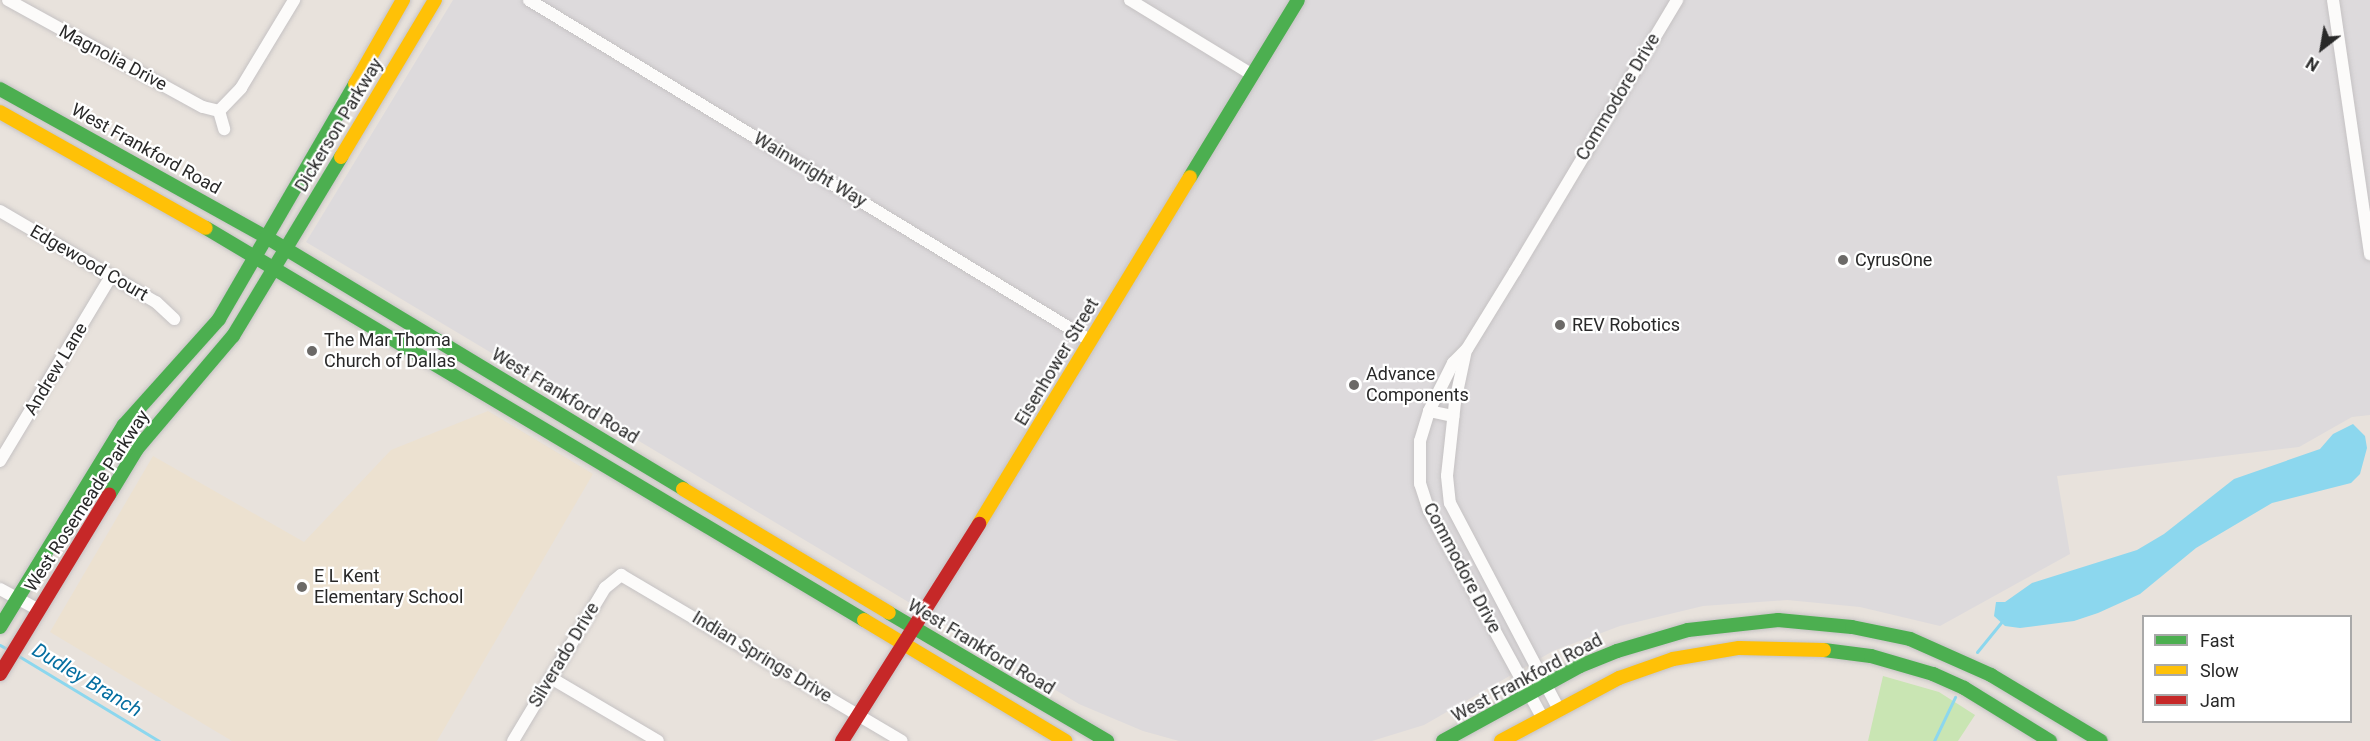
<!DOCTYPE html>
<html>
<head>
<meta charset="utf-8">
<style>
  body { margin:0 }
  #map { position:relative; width:2370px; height:741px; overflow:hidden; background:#e8e2dc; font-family:Roboto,sans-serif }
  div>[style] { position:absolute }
  .industrial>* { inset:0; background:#dddadc }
  .education>* { inset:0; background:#ece1d0 }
  .green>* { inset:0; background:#c9e5b3 }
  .water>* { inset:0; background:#8cd7ee }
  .stream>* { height:3px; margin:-1.5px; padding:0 1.5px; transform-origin:1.5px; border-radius:1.5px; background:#8cd7ee }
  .roads { filter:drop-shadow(0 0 2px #c5c2c3) drop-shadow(0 0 2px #c5c2c3) }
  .street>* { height:12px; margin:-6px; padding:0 6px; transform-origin:6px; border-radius:6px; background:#fcfbfa }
  .fast>* { height:14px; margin:-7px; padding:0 7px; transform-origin:7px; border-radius:7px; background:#4caf50 }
  .slow>* { height:14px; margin:-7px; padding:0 7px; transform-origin:7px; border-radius:7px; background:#ffc107 }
  .jam>* { height:14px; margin:-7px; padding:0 7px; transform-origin:7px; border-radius:7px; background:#c62828 }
  .dots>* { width:16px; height:16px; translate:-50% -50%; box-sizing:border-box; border:3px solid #fff; border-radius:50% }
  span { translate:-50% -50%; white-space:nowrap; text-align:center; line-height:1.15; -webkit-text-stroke:4.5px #fff; paint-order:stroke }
  .street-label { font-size:18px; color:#282828 }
  .poi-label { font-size:18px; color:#282828 }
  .left { translate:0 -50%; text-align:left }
  .water-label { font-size:20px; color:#056ea0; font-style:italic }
  .legend { position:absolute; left:2142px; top:615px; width:210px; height:108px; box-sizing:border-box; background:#fff; border:2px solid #a9a9a9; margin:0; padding:8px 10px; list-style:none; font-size:18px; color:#282828 }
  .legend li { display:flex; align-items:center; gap:12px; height:30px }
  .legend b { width:30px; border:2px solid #a9a9a9 }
  .north { position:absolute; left:2292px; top:18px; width:60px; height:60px; -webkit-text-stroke:4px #fff; paint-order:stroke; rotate:211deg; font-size:16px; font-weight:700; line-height:24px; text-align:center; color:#282828 }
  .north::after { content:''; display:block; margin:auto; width:21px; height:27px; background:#282828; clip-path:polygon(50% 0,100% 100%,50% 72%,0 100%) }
</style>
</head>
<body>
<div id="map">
  <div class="industrial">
    <div style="clip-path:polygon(453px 0,2370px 0,2370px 415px,2352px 417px,2299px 447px,2057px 476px,2070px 554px,1940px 626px,1860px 607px,1787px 600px,1703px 606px,1620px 626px,1553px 651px,1424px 725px,1372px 741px,1179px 741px,1143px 731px,1079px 704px,306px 242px)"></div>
  </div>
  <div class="education">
    <div style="clip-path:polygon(488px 411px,593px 474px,437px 741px,232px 741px,50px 632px,153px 456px,304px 542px,391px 450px)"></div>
  </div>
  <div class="green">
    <div style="clip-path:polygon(1883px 676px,1939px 692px,1975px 715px,1958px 741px,1868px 741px)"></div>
  </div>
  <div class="water">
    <div style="clip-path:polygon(2353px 424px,2365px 436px,2367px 448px,2360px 474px,2351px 483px,2272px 503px,2196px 548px,2140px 594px,2098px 613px,2074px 621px,2020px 628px,2005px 626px,1994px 616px,1996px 602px,2005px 602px,2032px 583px,2137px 550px,2164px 534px,2234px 479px,2320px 449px,2333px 434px)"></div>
  </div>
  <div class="stream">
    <div style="left:0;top:645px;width:10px;rotate:29deg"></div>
    <div style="left:1977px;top:652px;width:41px;rotate:-50.9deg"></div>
    <div style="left:17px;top:655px;width:166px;rotate:31.2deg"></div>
    <div style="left:1934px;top:741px;width:49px;rotate:-64.5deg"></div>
  </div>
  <div class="roads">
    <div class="street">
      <div style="left:8px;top:0;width:222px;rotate:28.8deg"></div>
      <div style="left:203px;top:107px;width:16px;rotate:14deg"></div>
      <div style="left:529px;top:0;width:657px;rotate:31.25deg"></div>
      <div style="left:1130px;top:0;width:144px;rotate:31.4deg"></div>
      <div style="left:2333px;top:0;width:257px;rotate:81.7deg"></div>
      <div style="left:219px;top:111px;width:32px;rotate:-46deg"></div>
      <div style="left:241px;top:88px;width:103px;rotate:-58.9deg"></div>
      <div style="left:219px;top:111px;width:19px;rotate:74deg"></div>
      <div style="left:0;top:211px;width:181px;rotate:30.3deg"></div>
      <div style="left:156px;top:302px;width:25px;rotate:43deg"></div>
      <div style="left:1466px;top:350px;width:53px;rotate:101.9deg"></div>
      <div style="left:1455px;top:402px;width:74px;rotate:96.2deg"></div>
      <div style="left:1447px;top:476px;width:27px;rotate:84deg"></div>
      <div style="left:1450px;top:503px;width:232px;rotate:62.2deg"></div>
      <div style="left:1429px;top:411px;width:25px;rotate:12deg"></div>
      <div style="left:0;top:461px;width:216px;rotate:-59deg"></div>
      <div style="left:0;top:589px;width:44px;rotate:28.3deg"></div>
      <div style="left:551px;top:678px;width:124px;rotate:30.5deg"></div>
      <div style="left:1542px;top:717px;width:235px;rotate:-118.7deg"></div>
      <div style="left:1429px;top:511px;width:28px;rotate:-108deg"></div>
      <div style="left:1420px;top:484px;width:43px;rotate:-90deg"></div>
      <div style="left:1420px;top:441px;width:31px;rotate:-73deg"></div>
      <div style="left:1429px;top:411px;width:54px;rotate:-63.4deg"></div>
      <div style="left:1453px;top:363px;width:20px;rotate:-45deg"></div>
      <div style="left:1467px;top:349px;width:92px;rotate:-58.4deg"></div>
      <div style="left:1515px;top:271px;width:316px;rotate:-59.1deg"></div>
      <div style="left:513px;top:741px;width:179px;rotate:-59deg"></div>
      <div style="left:605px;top:588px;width:21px;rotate:-39deg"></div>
      <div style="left:621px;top:575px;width:326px;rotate:30.6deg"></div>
    </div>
    <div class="fast">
      <div style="left:0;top:89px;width:304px;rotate:29.1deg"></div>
      <div style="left:266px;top:237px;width:487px;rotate:31.1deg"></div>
      <div style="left:1190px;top:177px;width:207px;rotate:-58.6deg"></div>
      <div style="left:206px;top:228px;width:766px;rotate:30.78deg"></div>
      <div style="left:109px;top:495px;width:54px;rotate:-58.7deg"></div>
      <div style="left:137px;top:449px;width:148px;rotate:-49.7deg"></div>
      <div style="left:233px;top:336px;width:209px;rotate:-58.9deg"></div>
      <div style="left:889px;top:613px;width:253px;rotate:30.4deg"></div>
      <div style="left:0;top:627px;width:237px;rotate:-58.5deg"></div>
      <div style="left:124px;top:425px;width:142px;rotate:-48.1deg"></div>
      <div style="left:219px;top:319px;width:272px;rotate:-59.9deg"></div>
      <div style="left:1824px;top:650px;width:47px;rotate:7.3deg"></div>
      <div style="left:1871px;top:656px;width:65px;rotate:16.2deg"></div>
      <div style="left:1933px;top:674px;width:34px;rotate:24deg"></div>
      <div style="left:1964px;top:688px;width:101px;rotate:31.6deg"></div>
      <div style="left:1443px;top:741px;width:156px;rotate:-28.7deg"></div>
      <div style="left:1580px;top:666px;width:40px;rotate:-22deg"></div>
      <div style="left:1617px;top:651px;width:74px;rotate:-16.5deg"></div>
      <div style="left:1688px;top:630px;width:91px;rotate:-6.3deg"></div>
      <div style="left:1778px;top:620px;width:74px;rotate:5.4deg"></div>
      <div style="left:1852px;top:627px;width:59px;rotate:11.7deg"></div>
      <div style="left:1910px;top:639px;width:89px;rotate:24deg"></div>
      <div style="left:1991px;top:675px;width:128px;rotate:31deg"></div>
    </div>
    <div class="slow">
      <div style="left:355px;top:84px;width:97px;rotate:-60.3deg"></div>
      <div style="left:0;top:112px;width:236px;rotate:29.4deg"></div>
      <div style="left:341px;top:157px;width:183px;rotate:-59.1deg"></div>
      <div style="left:683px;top:489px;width:240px;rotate:31deg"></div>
      <div style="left:979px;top:524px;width:406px;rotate:-58.7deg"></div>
      <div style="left:864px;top:620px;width:235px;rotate:31deg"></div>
      <div style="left:1501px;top:741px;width:134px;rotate:-28.1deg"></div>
      <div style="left:1619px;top:678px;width:57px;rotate:-19.4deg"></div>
      <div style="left:1673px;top:659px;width:67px;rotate:-9.5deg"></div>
      <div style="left:1739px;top:648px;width:85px;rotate:1.3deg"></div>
    </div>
    <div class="jam">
      <div style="left:0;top:674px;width:210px;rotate:-58.7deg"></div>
      <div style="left:842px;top:741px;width:257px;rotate:-57.7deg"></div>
    </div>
  </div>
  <div class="dots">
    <div style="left:1843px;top:260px;background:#6b6967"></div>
    <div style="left:1560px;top:325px;background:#6b6967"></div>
    <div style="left:312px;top:351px;background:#6b6967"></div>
    <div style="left:1354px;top:385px;background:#6b6967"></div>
    <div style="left:302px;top:587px;background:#6b6967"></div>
  </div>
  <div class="street-label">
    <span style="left:113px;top:58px;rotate:28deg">Magnolia Drive</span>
    <span style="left:1618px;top:97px;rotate:-59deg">Commodore Drive</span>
    <span style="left:339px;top:125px;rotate:-59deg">Dickerson Parkway</span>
    <span style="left:146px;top:149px;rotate:29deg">West Frankford Road</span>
    <span style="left:810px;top:170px;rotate:31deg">Wainwright Way</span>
    <span style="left:89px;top:263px;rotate:30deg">Edgewood Court</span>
    <span style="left:1057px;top:362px;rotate:-59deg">Eisenhower Street</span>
    <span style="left:56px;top:369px;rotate:-59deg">Andrew Lane</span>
    <span style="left:565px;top:396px;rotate:31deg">West Frankford Road</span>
    <span style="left:87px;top:501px;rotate:-57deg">West Rosemeade Parkway</span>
    <span style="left:1462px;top:568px;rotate:62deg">Commodore Drive</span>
    <span style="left:981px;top:647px;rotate:31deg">West Frankford Road</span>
    <span style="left:564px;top:655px;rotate:-59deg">Silverado Drive</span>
    <span style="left:762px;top:657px;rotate:31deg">Indian Springs Drive</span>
    <span style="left:1527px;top:678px;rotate:-28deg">West Frankford Road</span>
  </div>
  <div class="poi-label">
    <span class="left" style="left:1855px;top:260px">CyrusOne</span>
    <span class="left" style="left:1572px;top:325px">REV Robotics</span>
    <span class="left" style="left:324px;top:351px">The Mar Thoma<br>Church of Dallas</span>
    <span class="left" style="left:1366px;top:385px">Advance<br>Components</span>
    <span class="left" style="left:314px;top:587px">E L Kent<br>Elementary School</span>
  </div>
  <div class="water-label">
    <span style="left:87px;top:680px;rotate:31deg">Dudley Branch</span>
  </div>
  <ul class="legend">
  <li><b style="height:8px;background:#4caf50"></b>Fast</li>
  <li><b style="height:8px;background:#ffc107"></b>Slow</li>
  <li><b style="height:8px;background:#c62828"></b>Jam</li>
  </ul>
  <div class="north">N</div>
</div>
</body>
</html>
